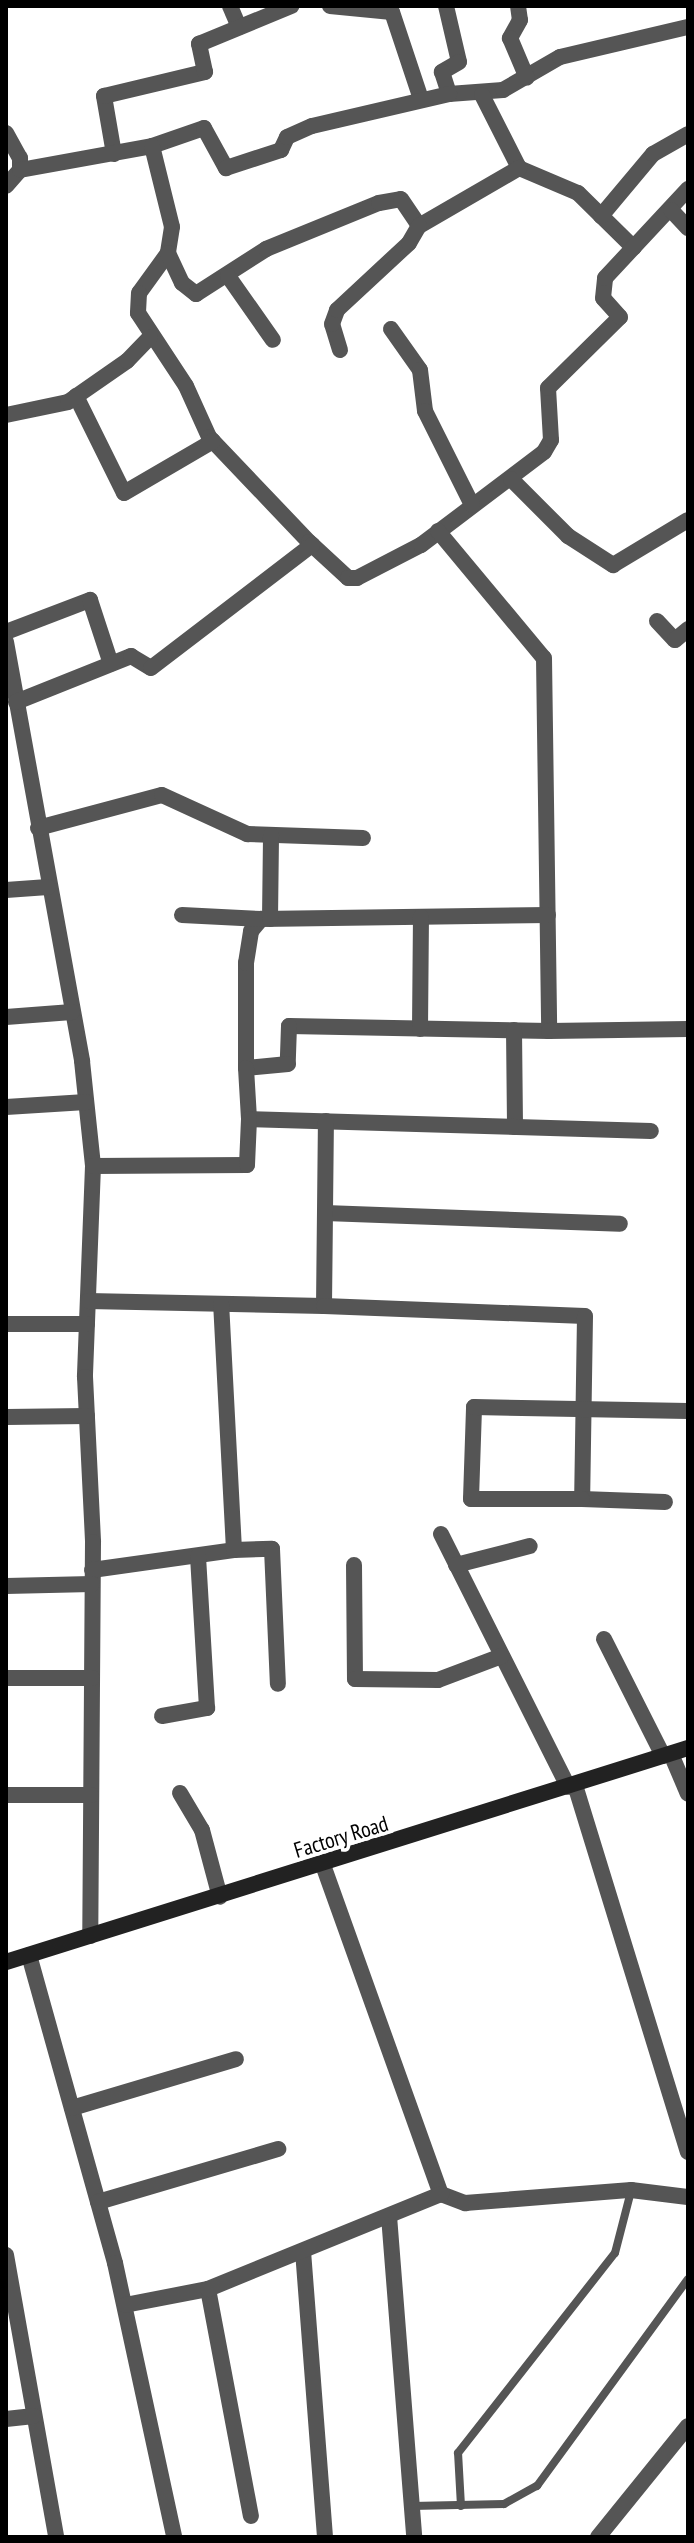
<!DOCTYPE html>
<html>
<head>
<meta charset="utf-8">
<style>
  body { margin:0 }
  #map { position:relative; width:694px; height:2543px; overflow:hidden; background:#fff; font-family:"PT Sans Narrow",sans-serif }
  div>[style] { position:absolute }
  .service>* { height:8px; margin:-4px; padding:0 4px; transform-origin:4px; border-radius:4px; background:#555 }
  .minor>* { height:16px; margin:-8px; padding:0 8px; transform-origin:8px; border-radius:8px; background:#555 }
  .secondary>* { height:16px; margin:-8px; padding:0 8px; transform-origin:8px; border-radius:8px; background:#222 }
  span { translate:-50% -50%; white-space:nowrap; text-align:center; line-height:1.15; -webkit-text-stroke:7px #fff; paint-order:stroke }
  .street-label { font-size:22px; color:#000 }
  .frame { position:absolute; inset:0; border:8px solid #000; pointer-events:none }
</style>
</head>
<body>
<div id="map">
  <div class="service">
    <div style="left:412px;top:2506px;width:92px;rotate:-1.2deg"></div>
    <div style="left:504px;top:2504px;width:38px;rotate:-29deg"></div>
    <div style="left:537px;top:2486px;width:256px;rotate:-53.9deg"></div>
    <div style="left:461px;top:2506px;width:53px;rotate:-93.2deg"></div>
    <div style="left:458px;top:2453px;width:254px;rotate:-51.9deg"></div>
    <div style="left:615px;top:2253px;width:64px;rotate:-75.5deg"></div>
  </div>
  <div class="minor">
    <div style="left:230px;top:6px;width:23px;rotate:67deg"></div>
    <div style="left:330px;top:6px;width:62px;rotate:5.5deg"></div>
    <div style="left:392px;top:12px;width:92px;rotate:71.6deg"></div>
    <div style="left:446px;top:6px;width:57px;rotate:76.9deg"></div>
    <div style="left:459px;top:62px;width:20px;rotate:150deg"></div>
    <div style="left:442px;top:72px;width:23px;rotate:72deg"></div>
    <div style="left:449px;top:94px;width:54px;rotate:-4.2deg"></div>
    <div style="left:503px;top:90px;width:66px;rotate:-30.1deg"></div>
    <div style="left:560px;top:57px;width:131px;rotate:-13.2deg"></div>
    <div style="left:518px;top:6px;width:14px;rotate:82deg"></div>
    <div style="left:520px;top:20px;width:21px;rotate:119deg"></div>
    <div style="left:510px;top:38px;width:43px;rotate:67deg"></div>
    <div style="left:482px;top:95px;width:82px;rotate:63.1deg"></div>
    <div style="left:519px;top:168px;width:64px;rotate:23deg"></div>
    <div style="left:578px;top:193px;width:78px;rotate:44.5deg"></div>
    <div style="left:6px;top:133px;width:29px;rotate:61deg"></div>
    <div style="left:20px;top:158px;width:12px;rotate:90deg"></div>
    <div style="left:20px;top:170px;width:21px;rotate:131deg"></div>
    <div style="left:152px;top:146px;width:55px;rotate:-19.1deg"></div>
    <div style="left:204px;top:128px;width:46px;rotate:61.2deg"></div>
    <div style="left:226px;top:168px;width:58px;rotate:-18.1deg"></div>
    <div style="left:281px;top:150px;width:14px;rotate:-65deg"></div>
    <div style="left:287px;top:137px;width:27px;rotate:-24deg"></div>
    <div style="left:312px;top:126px;width:141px;rotate:-13.1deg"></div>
    <div style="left:114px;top:154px;width:59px;rotate:-99.8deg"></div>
    <div style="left:104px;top:96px;width:104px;rotate:-13.4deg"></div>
    <div style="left:205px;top:72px;width:29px;rotate:-102deg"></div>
    <div style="left:199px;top:44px;width:100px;rotate:-22.4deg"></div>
    <div style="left:20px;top:170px;width:134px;rotate:-10.3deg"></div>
    <div style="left:152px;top:146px;width:83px;rotate:76.1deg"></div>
    <div style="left:172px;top:227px;width:26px;rotate:99deg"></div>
    <div style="left:168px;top:253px;width:49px;rotate:125.9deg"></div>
    <div style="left:139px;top:293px;width:20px;rotate:93deg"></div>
    <div style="left:138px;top:313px;width:87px;rotate:56.7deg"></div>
    <div style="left:186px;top:386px;width:56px;rotate:65.7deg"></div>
    <div style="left:209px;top:437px;width:145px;rotate:46.4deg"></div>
    <div style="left:309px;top:542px;width:53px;rotate:42.7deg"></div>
    <div style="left:348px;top:578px;width:9px"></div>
    <div style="left:357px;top:578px;width:72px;rotate:-27.3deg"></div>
    <div style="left:421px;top:545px;width:154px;rotate:-37.1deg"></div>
    <div style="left:544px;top:452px;width:14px;rotate:-60deg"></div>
    <div style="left:551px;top:440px;width:52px;rotate:-93.3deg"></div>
    <div style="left:548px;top:388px;width:101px;rotate:-44.6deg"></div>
    <div style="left:620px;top:317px;width:25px;rotate:-132deg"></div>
    <div style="left:603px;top:298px;width:20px;rotate:-84deg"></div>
    <div style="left:605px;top:278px;width:122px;rotate:-47deg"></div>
    <div style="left:671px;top:210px;width:25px;rotate:47deg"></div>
    <div style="left:601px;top:216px;width:81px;rotate:-50deg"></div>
    <div style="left:653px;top:154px;width:40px;rotate:-29.7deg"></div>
    <div style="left:168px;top:253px;width:33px;rotate:65deg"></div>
    <div style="left:182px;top:283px;width:18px;rotate:38deg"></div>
    <div style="left:196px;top:294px;width:83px;rotate:-32.7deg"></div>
    <div style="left:266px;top:249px;width:122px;rotate:-22.2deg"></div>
    <div style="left:379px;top:203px;width:22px;rotate:-10deg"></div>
    <div style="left:401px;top:199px;width:32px;rotate:56deg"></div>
    <div style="left:419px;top:226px;width:116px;rotate:-30.1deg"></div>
    <div style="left:228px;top:276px;width:78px;rotate:54.9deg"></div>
    <div style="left:391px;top:329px;width:50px;rotate:54.7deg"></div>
    <div style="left:420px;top:370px;width:41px;rotate:83deg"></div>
    <div style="left:425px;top:411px;width:105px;rotate:63.4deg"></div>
    <div style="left:340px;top:350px;width:27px;rotate:-107deg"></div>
    <div style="left:332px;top:324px;width:15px;rotate:-70deg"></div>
    <div style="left:337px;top:310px;width:98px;rotate:-42.9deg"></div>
    <div style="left:409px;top:243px;width:20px;rotate:-60deg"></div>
    <div style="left:76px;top:396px;width:108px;rotate:63.7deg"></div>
    <div style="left:124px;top:493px;width:103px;rotate:-30.3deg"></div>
    <div style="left:6px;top:415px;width:63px;rotate:-11.8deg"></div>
    <div style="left:68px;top:402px;width:72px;rotate:-34.8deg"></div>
    <div style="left:127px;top:361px;width:33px;rotate:-46deg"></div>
    <div style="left:511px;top:479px;width:81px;rotate:45deg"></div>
    <div style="left:568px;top:536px;width:54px;rotate:32.8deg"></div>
    <div style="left:613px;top:565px;width:87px;rotate:-31deg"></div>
    <div style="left:438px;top:531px;width:165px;rotate:50.2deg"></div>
    <div style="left:544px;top:658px;width:373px;rotate:89.2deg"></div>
    <div style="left:549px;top:1031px;width:260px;rotate:-178.9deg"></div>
    <div style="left:289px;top:1026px;width:38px;rotate:92deg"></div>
    <div style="left:288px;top:1064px;width:42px;rotate:174.6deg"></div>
    <div style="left:246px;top:1068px;width:105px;rotate:-90deg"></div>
    <div style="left:246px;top:963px;width:32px;rotate:-81deg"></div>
    <div style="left:251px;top:931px;width:16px;rotate:-50deg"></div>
    <div style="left:261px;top:919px;width:287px;rotate:-0.8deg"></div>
    <div style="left:657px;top:621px;width:26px;rotate:47deg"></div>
    <div style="left:675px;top:640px;width:17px;rotate:-40deg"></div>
    <div style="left:6px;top:632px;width:90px;rotate:-20.9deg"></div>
    <div style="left:90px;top:600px;width:67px;rotate:71.8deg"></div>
    <div style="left:6px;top:642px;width:426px;rotate:79.7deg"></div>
    <div style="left:82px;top:1061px;width:106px;rotate:84deg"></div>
    <div style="left:93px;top:1166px;width:211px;rotate:92.2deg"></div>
    <div style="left:85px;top:1377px;width:165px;rotate:87.2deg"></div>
    <div style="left:93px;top:1542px;width:394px;rotate:90.4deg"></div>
    <div style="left:16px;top:702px;width:124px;rotate:-21.8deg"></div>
    <div style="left:131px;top:656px;width:23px;rotate:31deg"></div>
    <div style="left:151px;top:668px;width:203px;rotate:-37.4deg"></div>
    <div style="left:38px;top:828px;width:128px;rotate:-14.9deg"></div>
    <div style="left:162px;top:795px;width:94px;rotate:24.6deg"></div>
    <div style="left:247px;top:834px;width:116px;rotate:2deg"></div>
    <div style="left:6px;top:890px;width:42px;rotate:-4.1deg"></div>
    <div style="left:182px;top:915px;width:79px;rotate:2.9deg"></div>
    <div style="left:270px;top:919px;width:84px;rotate:-89.3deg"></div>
    <div style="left:6px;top:1017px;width:66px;rotate:-4.3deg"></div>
    <div style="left:420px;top:1029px;width:112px;rotate:-89.5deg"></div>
    <div style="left:514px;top:1030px;width:97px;rotate:89.4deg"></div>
    <div style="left:549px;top:1031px;width:139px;rotate:-0.8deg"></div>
    <div style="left:246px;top:1068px;width:51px;rotate:86.6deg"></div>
    <div style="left:249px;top:1119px;width:402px;rotate:1.7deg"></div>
    <div style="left:6px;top:1107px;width:80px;rotate:-3.6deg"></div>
    <div style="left:93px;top:1166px;width:154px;rotate:-0.4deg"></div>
    <div style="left:247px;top:1165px;width:46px;rotate:-87.5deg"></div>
    <div style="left:325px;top:1213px;width:295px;rotate:2.1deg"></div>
    <div style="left:88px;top:1301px;width:236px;rotate:1.2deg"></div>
    <div style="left:324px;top:1306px;width:185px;rotate:-89.4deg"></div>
    <div style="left:324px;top:1306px;width:261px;rotate:2.2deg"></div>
    <div style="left:585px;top:1316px;width:183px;rotate:90.9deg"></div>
    <div style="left:582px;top:1499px;width:83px;rotate:2.1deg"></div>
    <div style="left:6px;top:1324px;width:81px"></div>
    <div style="left:6px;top:1417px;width:81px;rotate:-0.7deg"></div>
    <div style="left:582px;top:1499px;width:111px;rotate:180deg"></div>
    <div style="left:471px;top:1499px;width:92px;rotate:-88.1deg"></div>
    <div style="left:474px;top:1407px;width:214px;rotate:1.1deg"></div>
    <div style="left:441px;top:1534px;width:283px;rotate:63.3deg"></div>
    <div style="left:234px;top:1550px;width:38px;rotate:-2deg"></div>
    <div style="left:272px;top:1549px;width:135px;rotate:87.5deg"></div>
    <div style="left:354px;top:1565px;width:114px;rotate:89.5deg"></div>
    <div style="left:355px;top:1679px;width:83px;rotate:0.7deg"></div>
    <div style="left:438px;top:1680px;width:68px;rotate:-20.6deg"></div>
    <div style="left:456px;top:1565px;width:76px;rotate:-14.4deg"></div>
    <div style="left:92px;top:1570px;width:143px;rotate:-8deg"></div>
    <div style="left:234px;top:1550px;width:246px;rotate:-93deg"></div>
    <div style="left:6px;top:1586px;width:86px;rotate:-1.3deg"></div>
    <div style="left:604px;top:1639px;width:131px;rotate:63.2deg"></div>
    <div style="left:6px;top:1678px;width:86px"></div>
    <div style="left:162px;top:1716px;width:46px;rotate:-10.1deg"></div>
    <div style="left:207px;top:1708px;width:152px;rotate:-93.4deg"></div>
    <div style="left:671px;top:1754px;width:43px;rotate:67deg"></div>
    <div style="left:575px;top:1785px;width:384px;rotate:72.9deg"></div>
    <div style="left:180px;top:1793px;width:43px;rotate:59.3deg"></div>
    <div style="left:202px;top:1830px;width:69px;rotate:75deg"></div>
    <div style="left:6px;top:1795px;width:85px"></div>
    <div style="left:323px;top:1865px;width:350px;rotate:70.3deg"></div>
    <div style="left:441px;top:2194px;width:26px;rotate:21deg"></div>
    <div style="left:465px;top:2203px;width:167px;rotate:-4.5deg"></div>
    <div style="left:631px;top:2190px;width:57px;rotate:7deg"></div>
    <div style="left:29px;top:1955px;width:320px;rotate:74.4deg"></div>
    <div style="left:115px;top:2263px;width:280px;rotate:77.8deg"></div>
    <div style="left:72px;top:2108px;width:171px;rotate:-16.6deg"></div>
    <div style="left:98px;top:2202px;width:188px;rotate:-16.4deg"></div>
    <div style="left:389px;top:2216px;width:322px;rotate:85.5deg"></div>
    <div style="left:303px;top:2251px;width:287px;rotate:85.6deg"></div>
    <div style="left:6px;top:2255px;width:286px;rotate:79.9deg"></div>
    <div style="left:208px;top:2289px;width:231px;rotate:79.3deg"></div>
    <div style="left:125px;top:2305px;width:85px;rotate:-10.9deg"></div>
    <div style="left:208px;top:2289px;width:252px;rotate:-22.2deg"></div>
    <div style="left:6px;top:2419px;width:28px;rotate:-6deg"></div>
    <div style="left:598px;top:2537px;width:143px;rotate:-51deg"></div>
  </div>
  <div class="secondary">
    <div style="left:6px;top:1962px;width:715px;rotate:-17.42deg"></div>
  </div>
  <div class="street-label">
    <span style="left:341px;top:1837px;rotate:-17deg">Factory Road</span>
  </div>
  <div class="frame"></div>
</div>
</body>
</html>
